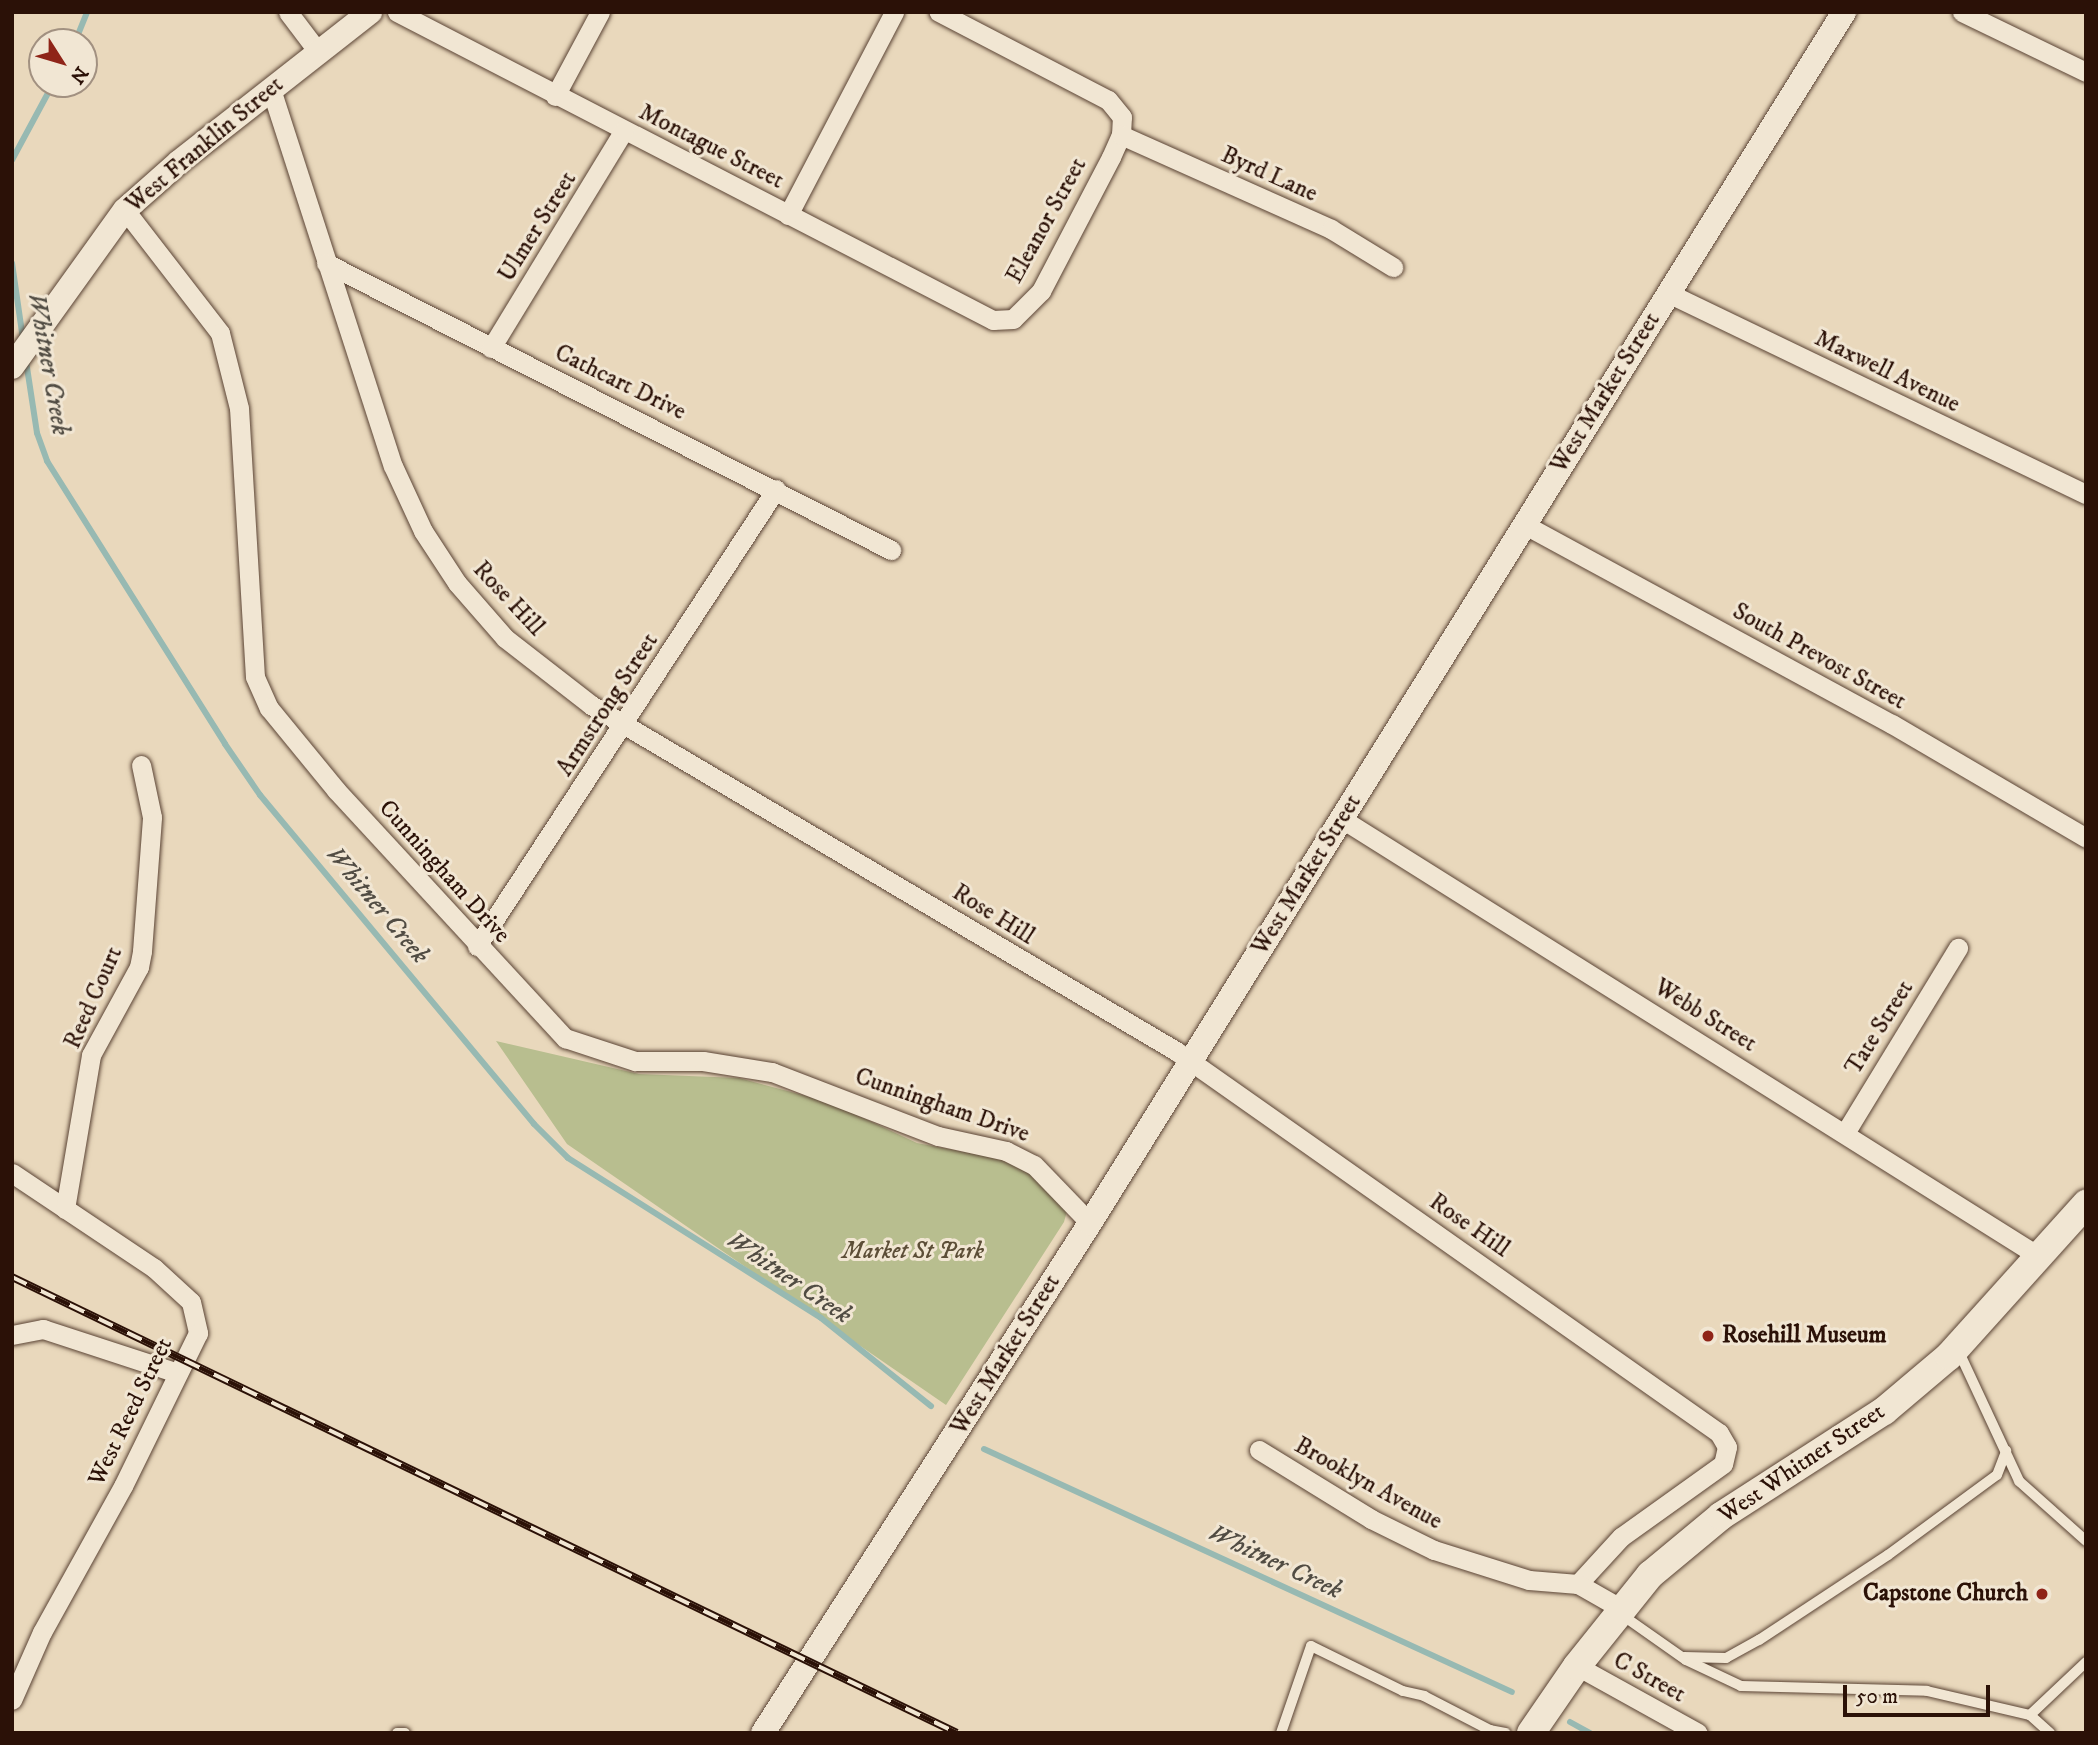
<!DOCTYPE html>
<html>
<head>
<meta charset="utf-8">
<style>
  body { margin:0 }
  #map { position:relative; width:2098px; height:1745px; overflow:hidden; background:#e9d8bc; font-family:"IM FELL DW Pica",serif }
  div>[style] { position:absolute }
  .green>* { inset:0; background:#b8be8f }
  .stream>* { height:6px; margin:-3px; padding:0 3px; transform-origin:3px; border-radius:3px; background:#97b9b2 }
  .roads { filter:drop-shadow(0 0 2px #5a4334) drop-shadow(0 0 2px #5a4334) }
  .service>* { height:10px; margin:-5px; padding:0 5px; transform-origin:5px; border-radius:5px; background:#f1e6d3 }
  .minor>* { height:19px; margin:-9.5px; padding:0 9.5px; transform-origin:9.5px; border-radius:9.5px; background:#f1e6d3 }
  .tertiary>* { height:24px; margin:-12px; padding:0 12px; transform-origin:12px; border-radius:12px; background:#f1e6d3 }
  .secondary>* { height:28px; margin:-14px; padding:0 14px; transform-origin:14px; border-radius:14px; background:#f1e6d3 }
  .rail>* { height:8px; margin-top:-4px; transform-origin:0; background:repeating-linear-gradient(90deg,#f1e6d3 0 16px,#2b1107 0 32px); box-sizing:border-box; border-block:2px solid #2b1107 }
  .dots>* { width:19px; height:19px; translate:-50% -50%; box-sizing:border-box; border:4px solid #f1e6d3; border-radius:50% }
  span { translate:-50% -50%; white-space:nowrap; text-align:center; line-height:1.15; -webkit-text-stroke:6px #f1e6d3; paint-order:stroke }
  .street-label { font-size:24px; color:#2b1107 }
  .park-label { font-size:24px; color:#5c4e37; font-style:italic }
  .poi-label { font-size:24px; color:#2b1107; font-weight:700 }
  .left { translate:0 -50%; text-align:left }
  .right { translate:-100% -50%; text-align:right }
  .water-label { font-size:26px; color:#514c43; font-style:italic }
  .frame { position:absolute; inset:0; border:14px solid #2b1107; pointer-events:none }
  .north { position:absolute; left:28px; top:28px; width:70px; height:70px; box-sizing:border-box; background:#f1e6d3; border:2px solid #a29181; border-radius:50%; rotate:127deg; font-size:19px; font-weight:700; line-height:28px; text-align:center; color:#2b1107 }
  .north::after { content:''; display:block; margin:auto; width:24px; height:32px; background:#8f2418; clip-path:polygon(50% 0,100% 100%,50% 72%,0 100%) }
  .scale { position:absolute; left:1843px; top:1685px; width:147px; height:32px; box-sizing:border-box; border:4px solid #2b1107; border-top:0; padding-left:9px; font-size:21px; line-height:24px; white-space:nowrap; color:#2b1107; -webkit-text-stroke:5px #f1e6d3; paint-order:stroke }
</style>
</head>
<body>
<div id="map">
  <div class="green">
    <div style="clip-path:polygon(496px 1041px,639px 1074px,739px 1078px,829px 1102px,917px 1143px,1006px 1160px,1034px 1177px,1067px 1211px,1064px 1222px,946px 1405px,567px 1144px)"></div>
  </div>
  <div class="stream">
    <div style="left:75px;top:42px;width:32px;rotate:-68deg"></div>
    <div style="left:12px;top:160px;width:86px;rotate:-61.7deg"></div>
    <div style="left:12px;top:263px;width:77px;rotate:81.8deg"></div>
    <div style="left:26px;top:361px;width:73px;rotate:81.3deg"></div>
    <div style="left:37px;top:433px;width:30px;rotate:70deg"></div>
    <div style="left:47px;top:461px;width:334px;rotate:57.8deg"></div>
    <div style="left:225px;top:744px;width:62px;rotate:55.5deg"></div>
    <div style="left:260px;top:795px;width:428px;rotate:50.2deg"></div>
    <div style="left:534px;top:1124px;width:48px;rotate:45deg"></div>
    <div style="left:568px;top:1158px;width:299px;rotate:32.3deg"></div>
    <div style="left:821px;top:1318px;width:141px;rotate:38.7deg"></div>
    <div style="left:984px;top:1449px;width:581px;rotate:24.71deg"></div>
    <div style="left:1570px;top:1722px;width:23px;rotate:29deg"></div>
  </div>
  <div class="roads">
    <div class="service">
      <div style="left:1958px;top:1350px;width:145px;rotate:65deg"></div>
      <div style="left:2019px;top:1481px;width:90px;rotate:41.8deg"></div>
      <div style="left:1622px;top:1615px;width:78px;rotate:35.1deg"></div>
      <div style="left:1686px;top:1660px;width:61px;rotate:25.3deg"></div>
      <div style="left:1741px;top:1686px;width:186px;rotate:1.5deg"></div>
      <div style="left:1927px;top:1691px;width:106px;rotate:13.1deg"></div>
      <div style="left:2030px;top:1715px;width:27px;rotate:42deg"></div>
      <div style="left:1684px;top:1657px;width:42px;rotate:1.4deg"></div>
      <div style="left:1726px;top:1658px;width:38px;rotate:-29deg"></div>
      <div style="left:1759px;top:1640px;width:154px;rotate:-33.4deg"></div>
      <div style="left:1888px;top:1555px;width:135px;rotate:-36.3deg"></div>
      <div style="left:1997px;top:1475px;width:26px;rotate:-69deg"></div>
      <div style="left:2030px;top:1715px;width:77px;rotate:-43.4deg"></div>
      <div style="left:1490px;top:1730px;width:16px;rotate:11deg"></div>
      <div style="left:397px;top:1733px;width:8px"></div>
      <div style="left:1281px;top:1733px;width:92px;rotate:-71deg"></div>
      <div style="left:1311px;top:1646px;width:102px;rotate:26.1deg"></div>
      <div style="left:1403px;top:1691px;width:22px;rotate:13deg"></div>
      <div style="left:1424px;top:1696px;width:74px;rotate:27.3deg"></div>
      <div style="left:1490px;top:1730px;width:4px;rotate:124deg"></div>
    </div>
    <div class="minor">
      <div style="left:288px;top:12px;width:51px;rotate:52.9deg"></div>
      <div style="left:397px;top:12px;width:671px;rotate:27.33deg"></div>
      <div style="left:993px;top:320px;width:20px;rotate:-3deg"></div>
      <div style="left:1013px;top:319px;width:40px;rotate:-45deg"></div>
      <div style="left:1041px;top:291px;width:151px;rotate:-62.4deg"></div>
      <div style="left:1111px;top:157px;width:24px;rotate:-66deg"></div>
      <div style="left:1121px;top:135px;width:18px;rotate:-87deg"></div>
      <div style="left:1122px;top:117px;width:22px;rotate:-129deg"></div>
      <div style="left:1108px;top:100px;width:191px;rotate:-152.5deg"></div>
      <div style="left:1962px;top:12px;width:138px;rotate:25.8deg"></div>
      <div style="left:271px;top:89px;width:396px;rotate:72.1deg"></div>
      <div style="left:393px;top:466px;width:72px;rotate:65.2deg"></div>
      <div style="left:423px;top:531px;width:62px;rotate:56.8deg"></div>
      <div style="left:457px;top:583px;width:73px;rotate:48.9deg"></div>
      <div style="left:505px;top:638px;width:109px;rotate:37.9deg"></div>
      <div style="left:591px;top:705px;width:680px;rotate:30.6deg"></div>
      <div style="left:1176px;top:1051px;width:664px;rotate:35.13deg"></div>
      <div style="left:1719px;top:1433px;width:16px;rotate:60deg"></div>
      <div style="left:1727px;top:1447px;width:17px;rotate:103deg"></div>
      <div style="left:1723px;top:1464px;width:125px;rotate:144.4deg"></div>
      <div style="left:1621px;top:1537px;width:64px;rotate:132.5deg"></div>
      <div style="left:1578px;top:1584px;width:51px;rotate:29.6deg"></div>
      <div style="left:555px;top:96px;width:95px;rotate:-61.8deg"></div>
      <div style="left:1121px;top:135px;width:230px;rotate:24.1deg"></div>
      <div style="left:1331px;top:229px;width:73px;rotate:31.5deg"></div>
      <div style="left:125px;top:210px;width:155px;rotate:52.3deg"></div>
      <div style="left:220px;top:333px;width:77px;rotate:75.8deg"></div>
      <div style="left:239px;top:408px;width:269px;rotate:86.6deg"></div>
      <div style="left:255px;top:677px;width:34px;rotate:66deg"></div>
      <div style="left:269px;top:708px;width:106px;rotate:50.7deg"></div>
      <div style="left:336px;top:790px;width:338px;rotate:47.3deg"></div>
      <div style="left:565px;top:1038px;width:74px;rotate:18.2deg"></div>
      <div style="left:635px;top:1061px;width:68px"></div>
      <div style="left:703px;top:1061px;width:70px;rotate:9.1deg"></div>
      <div style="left:772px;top:1072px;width:178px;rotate:21.1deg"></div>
      <div style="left:938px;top:1136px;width:70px;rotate:12.4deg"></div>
      <div style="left:1006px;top:1151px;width:31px;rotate:27deg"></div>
      <div style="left:1034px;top:1165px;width:81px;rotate:46deg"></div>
      <div style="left:788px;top:215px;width:229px;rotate:-62.4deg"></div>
      <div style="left:326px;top:263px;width:634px;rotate:26.93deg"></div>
      <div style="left:1668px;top:293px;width:464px;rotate:25.7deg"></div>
      <div style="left:491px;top:348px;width:255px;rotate:-58.6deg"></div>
      <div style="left:1525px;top:525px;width:417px;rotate:28.5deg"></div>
      <div style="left:1892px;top:724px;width:225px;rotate:30.4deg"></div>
      <div style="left:1342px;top:819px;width:824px;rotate:32.11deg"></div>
      <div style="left:477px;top:946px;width:546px;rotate:-56.8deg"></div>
      <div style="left:1845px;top:1133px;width:217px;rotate:-58.6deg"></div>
      <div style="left:12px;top:1173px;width:171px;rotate:33.8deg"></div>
      <div style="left:154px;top:1268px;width:50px;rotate:42.6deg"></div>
      <div style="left:191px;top:1302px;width:32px;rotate:77deg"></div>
      <div style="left:198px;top:1333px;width:170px;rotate:116.1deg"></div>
      <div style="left:123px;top:1486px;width:167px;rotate:119deg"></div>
      <div style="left:42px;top:1632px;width:74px;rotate:113.8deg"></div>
      <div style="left:65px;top:1209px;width:156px;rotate:-80.4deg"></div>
      <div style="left:91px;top:1055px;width:100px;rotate:-61.4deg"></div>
      <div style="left:139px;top:967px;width:16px;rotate:-79deg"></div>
      <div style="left:142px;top:951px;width:134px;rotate:-85.7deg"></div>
      <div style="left:152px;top:817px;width:53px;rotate:-101.9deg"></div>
      <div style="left:12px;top:1335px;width:32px;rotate:-11deg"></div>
      <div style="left:43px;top:1329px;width:142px;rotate:18.1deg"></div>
      <div style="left:1259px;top:1450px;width:132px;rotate:31.6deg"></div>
      <div style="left:1371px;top:1519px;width:70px;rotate:26.2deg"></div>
      <div style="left:1434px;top:1550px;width:100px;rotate:17.5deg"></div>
      <div style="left:1529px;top:1580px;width:49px;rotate:4.7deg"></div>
      <div style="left:1577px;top:1666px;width:138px;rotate:29deg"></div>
    </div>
    <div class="tertiary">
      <div style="left:12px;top:367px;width:193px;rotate:-54.3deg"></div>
      <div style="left:125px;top:210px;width:72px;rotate:-41.6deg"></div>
      <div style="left:179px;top:162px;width:243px;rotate:-38.1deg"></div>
      <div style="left:763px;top:1733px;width:606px;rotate:-57.33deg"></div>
      <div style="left:1090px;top:1223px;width:1427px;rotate:-58.09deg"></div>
    </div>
    <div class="secondary">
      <div style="left:1531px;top:1733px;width:81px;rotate:-55.5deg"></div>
      <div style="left:1577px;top:1666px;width:117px;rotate:-51.3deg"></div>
      <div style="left:1650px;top:1575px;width:92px;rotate:-39.7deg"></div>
      <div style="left:1721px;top:1516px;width:194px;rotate:-32.8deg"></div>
      <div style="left:1884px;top:1411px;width:85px;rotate:-40.2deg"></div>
      <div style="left:1949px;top:1356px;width:205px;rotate:-48deg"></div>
    </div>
  </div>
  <div class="rail">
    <div style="left:12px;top:1277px;width:1049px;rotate:25.76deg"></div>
  </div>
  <div class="dots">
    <div style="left:1708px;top:1336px;background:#8f2418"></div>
    <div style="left:2042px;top:1594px;background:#8f2418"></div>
  </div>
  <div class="street-label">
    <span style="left:205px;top:145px;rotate:-40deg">West Franklin Street</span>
    <span style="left:711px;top:147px;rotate:27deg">Montague Street</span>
    <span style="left:1269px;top:175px;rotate:24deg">Byrd Lane</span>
    <span style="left:1047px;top:221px;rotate:-61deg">Eleanor Street</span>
    <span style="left:538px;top:227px;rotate:-58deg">Ulmer Street</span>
    <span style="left:1887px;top:372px;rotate:26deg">Maxwell Avenue</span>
    <span style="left:620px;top:383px;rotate:26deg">Cathcart Drive</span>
    <span style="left:1606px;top:393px;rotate:-58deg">West Market Street</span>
    <span style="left:508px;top:599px;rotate:47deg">Rose Hill</span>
    <span style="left:1819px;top:657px;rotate:29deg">South Prevost Street</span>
    <span style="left:608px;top:705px;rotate:-57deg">Armstrong Street</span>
    <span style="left:444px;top:872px;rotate:48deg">Cunningham Drive</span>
    <span style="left:1307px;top:875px;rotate:-58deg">West Market Street</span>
    <span style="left:993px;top:915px;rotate:32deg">Rose Hill</span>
    <span style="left:94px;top:998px;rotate:-66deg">Reed Court</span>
    <span style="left:1705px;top:1016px;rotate:32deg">Webb Street</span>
    <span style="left:1880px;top:1028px;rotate:-58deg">Tate Street</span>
    <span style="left:942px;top:1106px;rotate:19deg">Cunningham Drive</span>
    <span style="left:1469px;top:1226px;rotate:35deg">Rose Hill</span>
    <span style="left:1006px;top:1355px;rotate:-58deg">West Market Street</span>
    <span style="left:131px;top:1412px;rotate:-64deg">West Reed Street</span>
    <span style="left:1802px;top:1464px;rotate:-34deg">West Whitner Street</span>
    <span style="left:1368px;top:1484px;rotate:29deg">Brooklyn Avenue</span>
    <span style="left:1649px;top:1678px;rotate:29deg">C Street</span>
  </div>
  <div class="park-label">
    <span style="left:913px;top:1252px">Market St Park</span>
  </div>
  <div class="poi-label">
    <span class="left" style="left:1722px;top:1336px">Rosehill Museum</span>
    <span class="right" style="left:2028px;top:1594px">Capstone Church</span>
  </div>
  <div class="water-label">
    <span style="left:48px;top:364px;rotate:80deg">Whitner Creek</span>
    <span style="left:377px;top:905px;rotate:50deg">Whitner Creek</span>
    <span style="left:789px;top:1278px;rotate:34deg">Whitner Creek</span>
    <span style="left:1275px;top:1562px;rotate:25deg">Whitner Creek</span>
  </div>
  <div class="frame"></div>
  <div class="north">N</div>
  <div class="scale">50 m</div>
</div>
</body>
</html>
